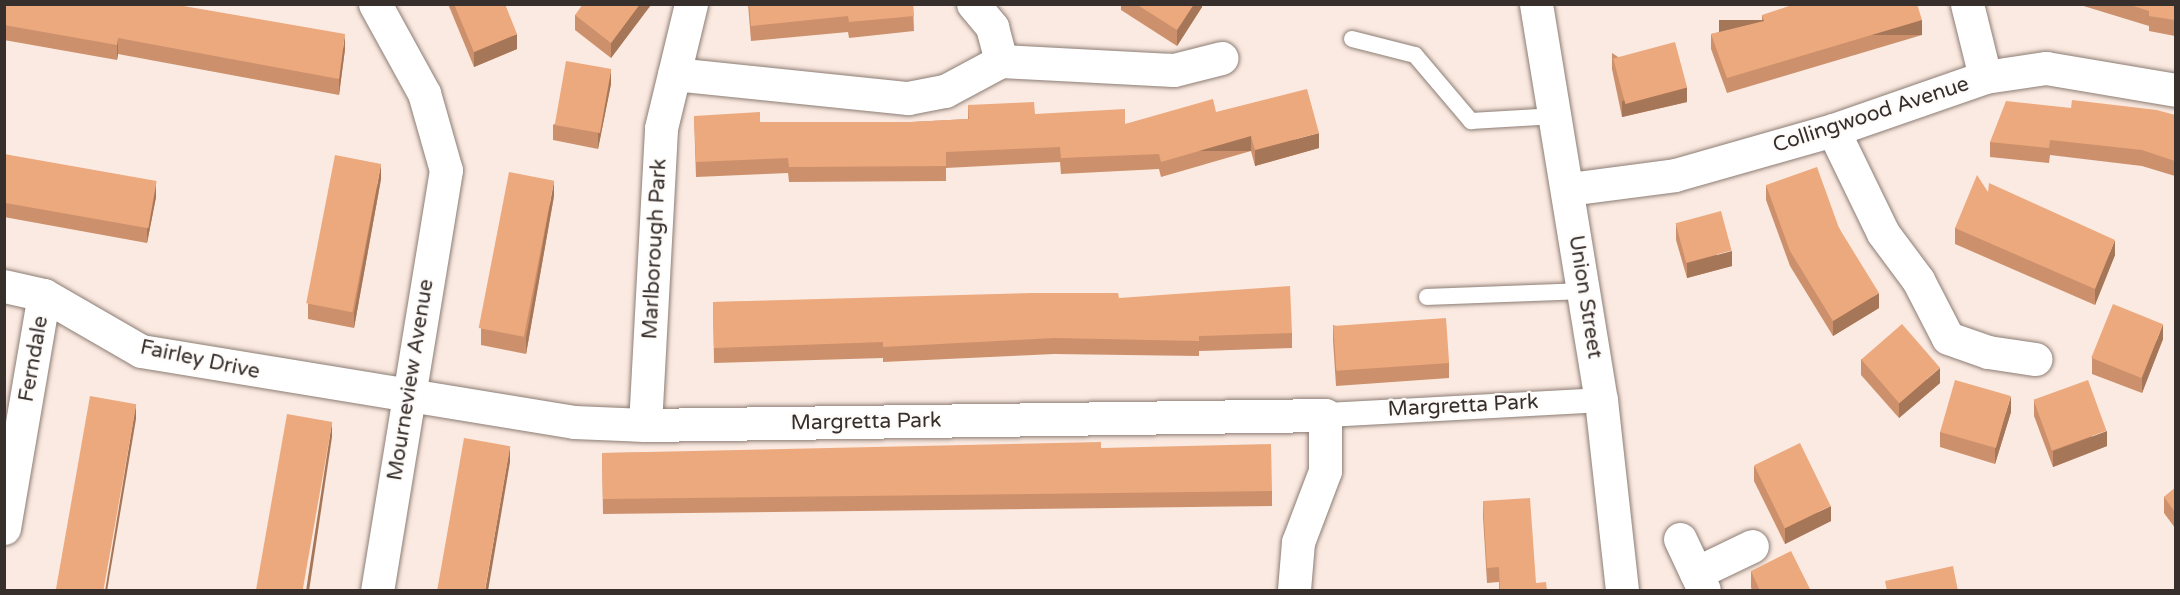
<!DOCTYPE html>
<html>
<head>
<meta charset="utf-8">
<style>
  body { margin:0 }
  #map { position:relative; width:2180px; height:595px; overflow:hidden; background:#fbeae1; font-family:"Varela Round",sans-serif }
  div>[style] { position:absolute }
  .roads { filter:drop-shadow(0 0 2px #8c7d74) drop-shadow(0 0 2px #8c7d74) }
  .service>* { height:16px; margin:-8px; padding:0 8px; transform-origin:8px; border-radius:8px; background:#fff }
  .pedestrian>* { height:24px; margin:-12px; padding:0 12px; transform-origin:12px; border-radius:12px; background:#fff }
  .minor>* { height:33px; margin:-16.5px; padding:0 16.5px; transform-origin:16.5px; border-radius:16.5px; background:#fff }
  .tertiary>* { height:33px; margin:-16.5px; padding:0 16.5px; transform-origin:16.5px; border-radius:16.5px; background:#fff }
  .wall>* { inset:0; background:#cc916c }
  .shaded-wall>* { inset:0; background:#a67658; transform-origin:0 0 }
  .building>* { inset:0; background:#eda97e; transform-origin:0 0 }
  span { translate:-50% -50%; white-space:nowrap; text-align:center; line-height:1.15; -webkit-text-stroke:4.5px #fefbf9; paint-order:stroke }
  .street-label { font-size:21px; color:#362f2c }
  .frame { position:absolute; inset:0; border:6px solid #362f2c; pointer-events:none }
</style>
</head>
<body>
<div id="map">
  <div class="roads">
    <div class="service">
      <div style="left:1352px;top:39px;width:65px;rotate:14.3deg"></div>
      <div style="left:1415px;top:55px;width:87px;rotate:49.7deg"></div>
      <div style="left:1471px;top:121px;width:85px;rotate:-3.4deg"></div>
      <div style="left:1427px;top:297px;width:157px;rotate:-2.2deg"></div>
    </div>
    <div class="pedestrian">
      <div style="left:1325px;top:415px;width:276px;rotate:-3.1deg"></div>
    </div>
    <div class="minor">
      <div style="left:375px;top:4px;width:102px;rotate:61.2deg"></div>
      <div style="left:424px;top:93px;width:80px;rotate:74.1deg"></div>
      <div style="left:446px;top:170px;width:426px;rotate:99.3deg"></div>
      <div style="left:973px;top:4px;width:30px;rotate:50deg"></div>
      <div style="left:992px;top:27px;width:35px;rotate:75deg"></div>
      <div style="left:1967px;top:4px;width:75px;rotate:76.1deg"></div>
      <div style="left:674px;top:74px;width:235px;rotate:5.9deg"></div>
      <div style="left:908px;top:98px;width:38px;rotate:-11deg"></div>
      <div style="left:945px;top:91px;width:64px;rotate:-28.2deg"></div>
      <div style="left:1001px;top:61px;width:173px;rotate:3deg"></div>
      <div style="left:1174px;top:70px;width:49px;rotate:-14.3deg"></div>
      <div style="left:1833px;top:130px;width:114px;rotate:64.1deg"></div>
      <div style="left:1883px;top:233px;width:59px;rotate:53.3deg"></div>
      <div style="left:1918px;top:280px;width:65px;rotate:62.7deg"></div>
      <div style="left:1948px;top:338px;width:42px;rotate:19.3deg"></div>
      <div style="left:1988px;top:352px;width:48px;rotate:8.5deg"></div>
      <div style="left:1569px;top:189px;width:107px;rotate:-7.5deg"></div>
      <div style="left:1675px;top:175px;width:164px;rotate:-15.9deg"></div>
      <div style="left:1833px;top:130px;width:161px;rotate:-19.2deg"></div>
      <div style="left:1985px;top:77px;width:62px;rotate:-8.4deg"></div>
      <div style="left:2046px;top:68px;width:132px;rotate:9.6deg"></div>
      <div style="left:4px;top:286px;width:41px;rotate:12.7deg"></div>
      <div style="left:44px;top:295px;width:112px;rotate:30deg"></div>
      <div style="left:141px;top:351px;width:439px;rotate:9.3deg"></div>
      <div style="left:574px;top:422px;width:71px;rotate:2.4deg"></div>
      <div style="left:645px;top:425px;width:680px;rotate:-0.84deg"></div>
      <div style="left:1325px;top:415px;width:56px;rotate:90deg"></div>
      <div style="left:1325px;top:471px;width:76px;rotate:110.8deg"></div>
      <div style="left:1298px;top:542px;width:48px;rotate:94.8deg"></div>
      <div style="left:645px;top:425px;width:297px;rotate:-86.9deg"></div>
      <div style="left:661px;top:128px;width:128px;rotate:-76.4deg"></div>
      <div style="left:4px;top:528px;width:236px;rotate:-80.3deg"></div>
      <div style="left:1680px;top:539px;width:56px;rotate:64.8deg"></div>
      <div style="left:1696px;top:573px;width:62px;rotate:-25.7deg"></div>
    </div>
    <div class="tertiary">
      <div style="left:1536px;top:4px;width:401px;rotate:80.7deg"></div>
      <div style="left:1601px;top:400px;width:191px;rotate:83.7deg"></div>
    </div>
  </div>
  <div class="wall">
    <div style="clip-path:polygon(4px 4px,345px 49px,339px 95px,118px 54px,117px 60px,4px 40px)"></div>
    <div style="clip-path:polygon(448px 4px,505px 4px,517px 49px,474px 67px)"></div>
    <div style="clip-path:polygon(651px 4px,611px 58px,575px 30px,575px 15px)"></div>
    <div style="clip-path:polygon(748px 4px,913px 4px,914px 31px,849px 38px,848px 32px,751px 41px)"></div>
    <div style="clip-path:polygon(1121px 4px,1202px 4px,1202px 7px,1177px 46px,1121px 10px)"></div>
    <div style="clip-path:polygon(2077px 4px,2175px 4px,2175px 36px,2149px 31px,2149px 26px)"></div>
    <div style="clip-path:polygon(1762px 15px,1922px 35px,1727px 93px,1711px 49px,1711px 34px,1762px 22px)"></div>
    <div style="clip-path:polygon(1612px 53px,1687px 102px,1622px 117px,1612px 69px)"></div>
    <div style="clip-path:polygon(611px 84px,598px 149px,553px 140px,553px 125px)"></div>
    <div style="clip-path:polygon(968px 105px,1035px 114px,1125px 124px,1216px 112px,1319px 148px,1255px 166px,1251px 151px,1161px 177px,1159px 169px,1061px 174px,1060px 162px,946px 168px,946px 181px,789px 182px,788px 173px,696px 177px,694px 116px,760px 122px,911px 122px,968px 119px)"></div>
    <div style="clip-path:polygon(2071px 108px,2175px 115px,2175px 176px,2142px 166px,2050px 155px,2049px 163px,1990px 157px,1990px 142px)"></div>
    <div style="clip-path:polygon(4px 154px,156px 197px,147px 243px,4px 217px)"></div>
    <div style="clip-path:polygon(381px 179px,354px 328px,308px 319px,308px 304px)"></div>
    <div style="clip-path:polygon(1766px 185px,1839px 228px,1879px 308px,1833px 336px,1790px 266px,1766px 200px)"></div>
    <div style="clip-path:polygon(1988px 192px,2115px 255px,2095px 305px,1955px 244px,1955px 228px)"></div>
    <div style="clip-path:polygon(554px 196px,526px 354px,481px 345px,481px 329px)"></div>
    <div style="clip-path:polygon(1676px 224px,1732px 266px,1687px 278px,1676px 240px)"></div>
    <div style="clip-path:polygon(1119px 298px,1292px 333px,1292px 348px,1199px 351px,1199px 356px,1054px 354px,883px 362px,883px 358px,714px 363px,713px 302px)"></div>
    <div style="clip-path:polygon(1333px 325px,1449px 363px,1449px 378px,1336px 386px,1333px 340px)"></div>
    <div style="clip-path:polygon(2163px 339px,2142px 393px,2092px 374px,2092px 358px)"></div>
    <div style="clip-path:polygon(1861px 359px,1940px 383px,1899px 418px,1861px 375px)"></div>
    <div style="clip-path:polygon(2034px 400px,2107px 446px,2053px 467px,2034px 416px)"></div>
    <div style="clip-path:polygon(2011px 412px,1995px 464px,1940px 447px,1940px 432px)"></div>
    <div style="clip-path:polygon(1101px 448px,1272px 491px,1272px 506px,603px 514px,602px 453px)"></div>
    <div style="clip-path:polygon(1754px 466px,1831px 521px,1785px 544px,1754px 481px)"></div>
    <div style="clip-path:polygon(2175px 488px,2175px 528px,2164px 513px,2164px 497px)"></div>
    <div style="clip-path:polygon(1483px 501px,1536px 583px,1547px 591px,1499px 591px,1499px 582px,1487px 583px,1483px 517px)"></div>
    <div style="clip-path:polygon(1751px 571px,1810px 591px,1752px 591px,1751px 587px)"></div>
  </div>
  <div class="shaded-wall">
    <div style="clip-path:polygon(640px 4px,651px 5px,611px 58px,611px 43px)"></div>
    <div style="clip-path:polygon(1194px 4px,1202px 4px,1202px 7px,1177px 46px,1177px 30px)"></div>
    <div style="left:1922px;top:20px;width:15px;height:203px;rotate:90deg"></div>
    <div style="clip-path:polygon(345px 34px,345px 49px,339px 95px,339px 79px)"></div>
    <div style="clip-path:polygon(517px 34px,517px 49px,474px 67px,474px 52px)"></div>
    <div style="clip-path:polygon(118px 38px,118px 54px,117px 60px,117px 45px)"></div>
    <div style="clip-path:polygon(611px 69px,611px 84px,598px 149px,598px 134px)"></div>
    <div style="clip-path:polygon(1687px 87px,1687px 102px,1622px 117px,1622px 101px)"></div>
    <div style="clip-path:polygon(1319px 133px,1319px 148px,1255px 166px,1255px 150px)"></div>
    <div style="left:1251px;top:136px;width:15px;height:94px;rotate:90deg"></div>
    <div style="clip-path:polygon(381px 164px,381px 179px,354px 328px,354px 313px)"></div>
    <div style="clip-path:polygon(554px 181px,554px 196px,526px 354px,526px 338px)"></div>
    <div style="clip-path:polygon(156px 182px,156px 197px,147px 243px,147px 228px)"></div>
    <div style="clip-path:polygon(2115px 240px,2115px 255px,2095px 305px,2095px 289px)"></div>
    <div style="clip-path:polygon(1732px 251px,1732px 266px,1687px 278px,1687px 263px)"></div>
    <div style="clip-path:polygon(1879px 293px,1879px 308px,1833px 336px,1833px 321px)"></div>
    <div style="clip-path:polygon(2163px 324px,2163px 339px,2142px 393px,2142px 378px)"></div>
    <div style="clip-path:polygon(1940px 368px,1940px 383px,1899px 418px,1899px 403px)"></div>
    <div style="clip-path:polygon(2011px 396px,2011px 412px,1995px 464px,1995px 448px)"></div>
    <div style="clip-path:polygon(136px 404px,136px 419px,107px 591px,105px 591px)"></div>
    <div style="clip-path:polygon(332px 422px,332px 437px,309px 591px,306px 591px)"></div>
    <div style="clip-path:polygon(2107px 431px,2107px 446px,2053px 467px,2053px 451px)"></div>
    <div style="clip-path:polygon(510px 446px,510px 462px,488px 591px,485px 591px)"></div>
    <div style="clip-path:polygon(1831px 506px,1831px 521px,1785px 544px,1785px 528px)"></div>
  </div>
  <div class="building">
    <div style="clip-path:polygon(4px 4px,172px 4px,345px 34px,339px 79px,118px 38px,117px 45px,4px 25px)"></div>
    <div style="clip-path:polygon(454px 4px,505px 4px,517px 34px,474px 52px)"></div>
    <div style="clip-path:polygon(583px 4px,640px 4px,611px 43px,575px 15px)"></div>
    <div style="clip-path:polygon(749px 4px,913px 4px,914px 16px,849px 22px,848px 16px,751px 26px)"></div>
    <div style="clip-path:polygon(1136px 4px,1194px 4px,1177px 30px)"></div>
    <div style="clip-path:polygon(1795px 4px,1917px 4px,1922px 20px,1727px 78px,1711px 34px,1764px 21px,1762px 15px)"></div>
    <div style="clip-path:polygon(2127px 4px,2175px 4px,2175px 20px,2149px 16px,2149px 11px)"></div>
    <div style="left:1675px;top:42px;width:47px;height:64px;rotate:75deg"></div>
    <div style="left:566px;top:61px;width:46px;height:65px;rotate:10deg"></div>
    <div style="clip-path:polygon(1307px 89px,1319px 133px,1255px 150px,1251px 136px,1161px 162px,1159px 154px,1061px 158px,1060px 147px,946px 152px,946px 166px,789px 167px,788px 158px,696px 162px,694px 116px,760px 112px,760px 122px,911px 122px,969px 119px,968px 105px,1034px 102px,1035px 114px,1125px 109px,1125px 124px,1213px 99px,1216px 112px)"></div>
    <div style="clip-path:polygon(2072px 100px,2157px 110px,2175px 115px,2175px 161px,2142px 150px,2050px 140px,2049px 148px,1990px 142px,2006px 101px,2071px 108px)"></div>
    <div style="left:4px;top:154px;width:155px;height:48px;rotate:10deg"></div>
    <div style="left:335px;top:155px;width:47px;height:151px;rotate:11deg"></div>
    <div style="clip-path:polygon(1817px 167px,1839px 228px,1879px 293px,1833px 321px,1790px 251px,1766px 185px)"></div>
    <div style="left:509px;top:172px;width:46px;height:159px;rotate:11deg"></div>
    <div style="clip-path:polygon(1977px 175px,1988px 192px,1989px 183px,2115px 240px,2095px 289px,1955px 228px)"></div>
    <div style="left:1721px;top:211px;width:41px;height:47px;rotate:75deg"></div>
    <div style="clip-path:polygon(1290px 286px,1292px 333px,1199px 336px,1199px 341px,1054px 338px,883px 347px,883px 342px,714px 348px,713px 302px,1032px 293px,1118px 293px,1119px 298px)"></div>
    <div style="left:2113px;top:304px;width:54px;height:58px;rotate:22deg"></div>
    <div style="left:1446px;top:318px;width:45px;height:113px;rotate:86deg"></div>
    <div style="left:1902px;top:324px;width:58px;height:54px;rotate:49deg"></div>
    <div style="left:1955px;top:380px;width:58px;height:54px;rotate:16deg"></div>
    <div style="left:2088px;top:380px;width:54px;height:58px;rotate:70deg"></div>
    <div style="left:90px;top:396px;width:47px;height:198px;rotate:10deg"></div>
    <div style="left:287px;top:414px;width:46px;height:179px;rotate:10deg"></div>
    <div style="left:464px;top:438px;width:47px;height:155px;rotate:10deg"></div>
    <div style="clip-path:polygon(1101px 442px,1101px 448px,1271px 444px,1272px 491px,603px 499px,602px 453px)"></div>
    <div style="left:1800px;top:443px;width:70px;height:51px;rotate:64deg"></div>
    <div style="clip-path:polygon(2175px 488px,2175px 512px,2164px 497px)"></div>
    <div style="clip-path:polygon(1530px 498px,1536px 583px,1546px 582px,1547px 591px,1500px 591px,1499px 567px,1487px 568px,1483px 501px)"></div>
    <div style="clip-path:polygon(1791px 551px,1810px 589px,1807px 591px,1760px 591px,1751px 571px)"></div>
    <div style="clip-path:polygon(1953px 566px,1958px 591px,1887px 591px,1885px 581px)"></div>
  </div>
  <div class="street-label">
    <span style="left:1871px;top:115px;rotate:-18deg">Collingwood Avenue</span>
    <span style="left:655px;top:249px;rotate:-87deg">Marlborough Park</span>
    <span style="left:1585px;top:297px;rotate:81deg">Union Street</span>
    <span style="left:34px;top:359px;rotate:-80deg">Ferndale</span>
    <span style="left:200px;top:360px;rotate:12deg">Fairley Drive</span>
    <span style="left:411px;top:380px;rotate:-81deg">Mourneview Avenue</span>
    <span style="left:1463px;top:406px;rotate:-3deg">Margretta Park</span>
    <span style="left:866px;top:422px;rotate:-1deg">Margretta Park</span>
  </div>
  <div class="frame"></div>
</div>
</body>
</html>
